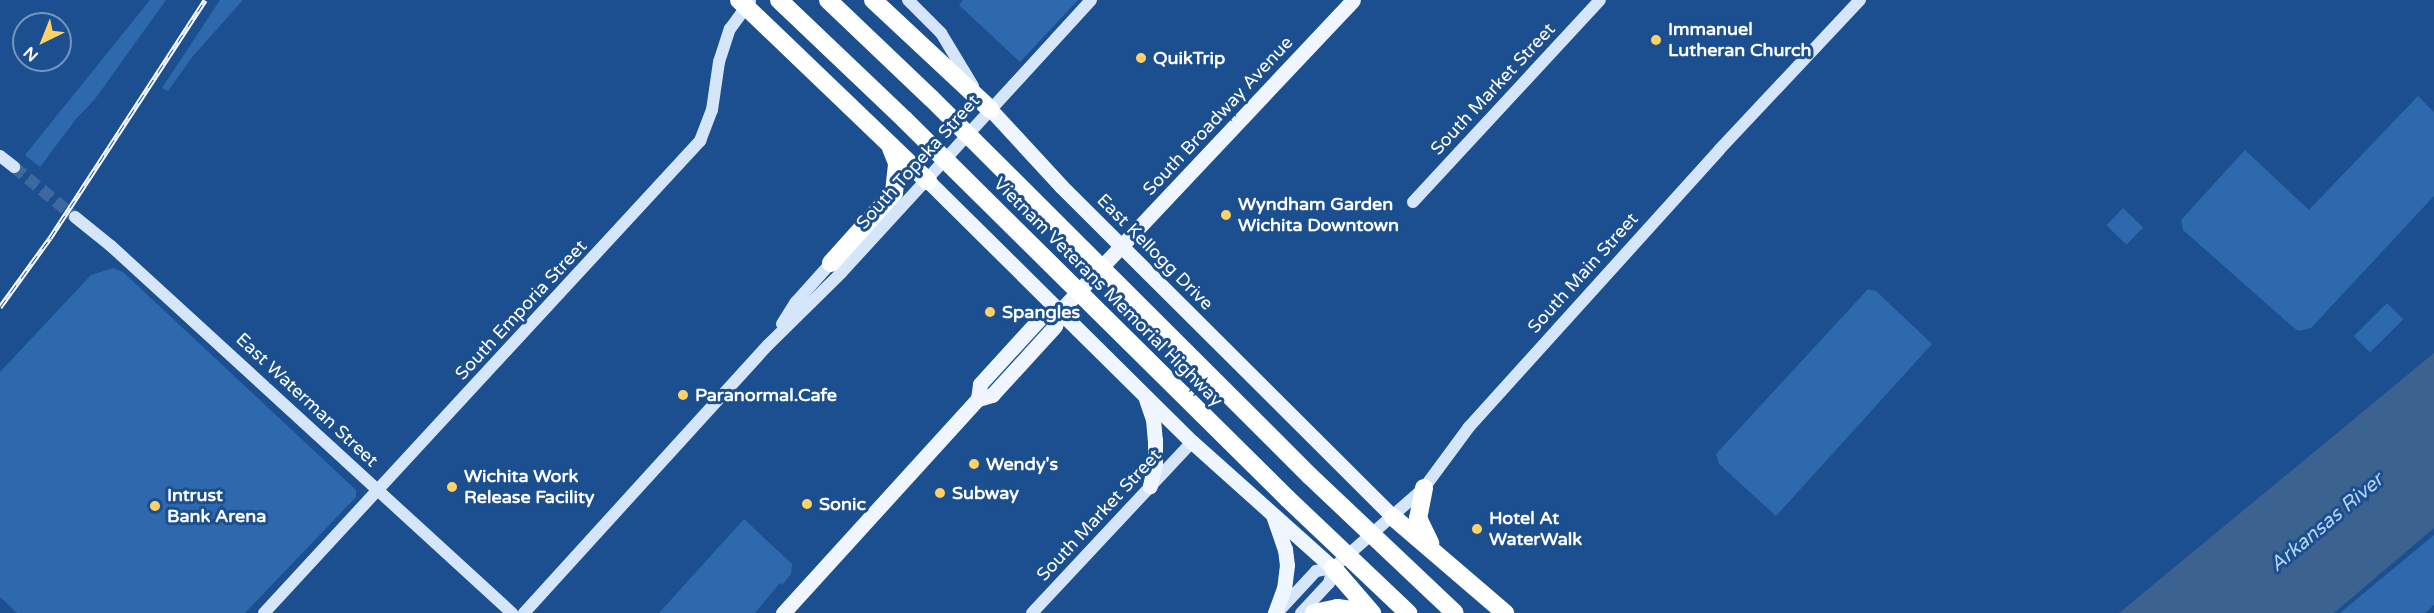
<!DOCTYPE html>
<html>
<head>
<meta charset="utf-8">
<style>
  body { margin:0 }
  #map { position:relative; width:2434px; height:613px; overflow:hidden; background:#1b4f8f; font-family:"Varela Round",sans-serif }
  div>[style] { position:absolute }
  .green>* { inset:0; background:#2e69ad; transform-origin:0 0 }
  .water>* { inset:0; background:#3c6290 }
  .secondary-tunnel>* { height:12px; margin-top:-6px; transform-origin:0; background:repeating-linear-gradient(90deg,#3d69a0 0 12px,transparent 0 18px) }
  .secondary>* { height:12px; margin:-6px; padding:0 6px; transform-origin:6px; border-radius:6px; background:#d6e6fa }
  .primary>* { height:15px; margin:-7.5px; padding:0 7.5px; transform-origin:7.5px; border-radius:7.5px; background:#f0f6ff }
  .highway>* { height:18px; margin:-9px; padding:0 9px; transform-origin:9px; border-radius:9px; background:#fff }
  .rail>* { height:5px; margin-top:-2.5px; transform-origin:0; background:repeating-linear-gradient(90deg,#1b4f8f 0 9px,#fff 0 18px); box-sizing:border-box; border-block:2px solid #fff }
  .dots>* { width:16px; height:16px; translate:-50% -50%; box-sizing:border-box; border:3px solid #1b4f8f; border-radius:50% }
  span { translate:-50% -50%; white-space:nowrap; text-align:center; line-height:1.15; -webkit-text-stroke:6px #1b4f8f; paint-order:stroke }
  .poi-label { font-size:18px; color:#fff; font-weight:700 }
  .left { translate:0 -50%; text-align:left }
  .street-label { font-size:18px; color:#fff }
  .water-label { font-size:20px; color:#b5d3f5; font-style:italic }
  .north { position:absolute; left:12px; top:12px; width:60px; height:60px; box-sizing:border-box; background:#1b4f8f; border:2px solid #7695bc; border-radius:50%; rotate:223deg; font-size:16px; font-weight:700; line-height:24px; text-align:center; color:#fff }
  .north::after { content:''; display:block; margin:auto; width:21px; height:27px; background:#ffd166; clip-path:polygon(50% 0,100% 100%,50% 72%,0 100%) }
</style>
</head>
<body>
<div id="map">
  <div class="green">
    <div style="clip-path:polygon(150px 0,166px 0,95px 99px,76px 119px,40px 167px,25px 155px)"></div>
    <div style="clip-path:polygon(220px 0,243px 0,193px 56px,168px 91px,162px 88px)"></div>
    <div style="clip-path:polygon(963px 0,1078px 0,1020px 62px,959px 5px)"></div>
    <div style="clip-path:polygon(2418px 96px,2434px 112px,2434px 196px,2311px 328px,2299px 331px,2294px 328px,2183px 230px,2181px 220px,2245px 150px,2309px 210px)"></div>
    <div style="left:2123px;top:208px;width:28px;height:24px;rotate:44deg"></div>
    <div style="clip-path:polygon(113px 268px,123px 272px,356px 490px,356px 497px,245px 613px,17px 613px,0 597px,0 372px,91px 275px)"></div>
    <div style="clip-path:polygon(1868px 289px,1876px 291px,1932px 344px,1776px 516px,1719px 464px,1716px 454px)"></div>
    <div style="left:2387px;top:303px;width:23px;height:47px;rotate:45deg"></div>
    <div style="clip-path:polygon(744px 519px,792px 564px,791px 574px,782px 585px,780px 583px,755px 613px,659px 613px)"></div>
    <div style="clip-path:polygon(2434px 535px,2434px 605px,2425px 613px,2340px 613px)"></div>
  </div>
  <div class="water">
    <div style="clip-path:polygon(2434px 353px,2434px 528px,2334px 613px,2119px 613px)"></div>
  </div>
  <div class="secondary-tunnel">
    <div style="left:14px;top:167px;width:79px;rotate:39.3deg"></div>
  </div>
  <div class="secondary">
    <div style="left:908px;top:0;width:47px;rotate:45deg"></div>
    <div style="left:941px;top:33px;width:62px;rotate:58.9deg"></div>
    <div style="left:0;top:156px;width:18px;rotate:38deg"></div>
    <div style="left:1413px;top:202px;width:275px;rotate:-47.2deg"></div>
    <div style="left:75px;top:217px;width:46px;rotate:38.9deg"></div>
    <div style="left:111px;top:246px;width:544px;rotate:42.47deg"></div>
    <div style="left:782px;top:324px;width:26px;rotate:-58deg"></div>
    <div style="left:796px;top:302px;width:52px;rotate:-48.1deg"></div>
    <div style="left:264px;top:613px;width:643px;rotate:-47.27deg"></div>
    <div style="left:700px;top:141px;width:33px;rotate:-69deg"></div>
    <div style="left:712px;top:110px;width:49px;rotate:-81.7deg"></div>
    <div style="left:719px;top:62px;width:35px;rotate:-72deg"></div>
    <div style="left:730px;top:29px;width:34px;rotate:-54deg"></div>
    <div style="left:524px;top:613px;width:362px;rotate:-47.7deg"></div>
    <div style="left:768px;top:345px;width:103px;rotate:-44.6deg"></div>
    <div style="left:841px;top:273px;width:370px;rotate:-47.5deg"></div>
    <div style="left:1032px;top:613px;width:234px;rotate:-46.9deg"></div>
    <div style="left:1277px;top:613px;width:57px;rotate:-47.1deg"></div>
    <div style="left:1316px;top:571px;width:17px;rotate:-10deg"></div>
    <div style="left:1333px;top:568px;width:121px;rotate:-41.3deg"></div>
    <div style="left:1424px;top:488px;width:76px;rotate:-53.6deg"></div>
    <div style="left:1469px;top:427px;width:373px;rotate:-47.9deg"></div>
    <div style="left:1719px;top:150px;width:206px;rotate:-46.8deg"></div>
    <div style="left:1301px;top:613px;width:41px;rotate:-47deg"></div>
    <div style="left:1329px;top:583px;width:16px;rotate:-75deg"></div>
  </div>
  <div class="primary">
    <div style="left:990px;top:109px;width:105px;rotate:47.3deg"></div>
    <div style="left:1061px;top:186px;width:469px;rotate:44.9deg"></div>
    <div style="left:928px;top:181px;width:371px;rotate:44.7deg"></div>
    <div style="left:1192px;top:442px;width:189px;rotate:41.8deg"></div>
    <div style="left:978px;top:399px;width:15px;rotate:-16deg"></div>
    <div style="left:992px;top:395px;width:93px;rotate:-47.6deg"></div>
    <div style="left:1055px;top:326px;width:16px;rotate:-72deg"></div>
    <div style="left:1060px;top:311px;width:427px;rotate:-46.7deg"></div>
    <div style="left:1146px;top:399px;width:21px;rotate:71deg"></div>
    <div style="left:1153px;top:419px;width:21px;rotate:85deg"></div>
    <div style="left:1155px;top:440px;width:24px;rotate:90deg"></div>
    <div style="left:1155px;top:464px;width:23px;rotate:103deg"></div>
    <div style="left:1273px;top:515px;width:36px;rotate:71deg"></div>
    <div style="left:1285px;top:549px;width:16px;rotate:83deg"></div>
    <div style="left:1287px;top:565px;width:23px;rotate:97deg"></div>
    <div style="left:1284px;top:588px;width:27px;rotate:110deg"></div>
    <div style="left:783px;top:613px;width:290px;rotate:-47.7deg"></div>
    <div style="left:978px;top:399px;width:15px;rotate:-82deg"></div>
    <div style="left:980px;top:384px;width:93px;rotate:-47.6deg"></div>
    <div style="left:1043px;top:315px;width:17px;rotate:-13deg"></div>
  </div>
  <div class="highway">
    <div style="left:739px;top:0;width:262px;rotate:43.8deg"></div>
    <div style="left:779px;top:0;width:173px;rotate:43.6deg"></div>
    <div style="left:904px;top:119px;width:540px;rotate:44.7deg"></div>
    <div style="left:1288px;top:499px;width:166px;rotate:43.5deg"></div>
    <div style="left:828px;top:0;width:142px;rotate:43.6deg"></div>
    <div style="left:931px;top:98px;width:535px;rotate:44.92deg"></div>
    <div style="left:1310px;top:476px;width:199px;rotate:43.4deg"></div>
    <div style="left:873px;top:0;width:160px;rotate:43deg"></div>
    <div style="left:831px;top:263px;width:94px;rotate:-48deg"></div>
    <div style="left:894px;top:193px;width:30px;rotate:-84deg"></div>
    <div style="left:897px;top:163px;width:16px;rotate:-112deg"></div>
    <div style="left:1424px;top:488px;width:31px;rotate:101deg"></div>
    <div style="left:1418px;top:518px;width:28px;rotate:64deg"></div>
    <div style="left:1393px;top:517px;width:148px;rotate:40.6deg"></div>
    <div style="left:1333px;top:568px;width:60px;rotate:49.1deg"></div>
    <div style="left:1314px;top:613px;width:24px;rotate:-12deg"></div>
    <div style="left:1337px;top:608px;width:34px;rotate:7deg"></div>
  </div>
  <div class="rail">
    <div style="left:0;top:307px;width:85px;rotate:-54.1deg"></div>
    <div style="left:50px;top:238px;width:284px;rotate:-56.9deg"></div>
  </div>
  <div class="dots">
    <div style="left:1656px;top:40px;background:#ffd166"></div>
    <div style="left:1141px;top:58px;background:#ffd166"></div>
    <div style="left:1226px;top:215px;background:#ffd166"></div>
    <div style="left:990px;top:312px;background:#ffd166"></div>
    <div style="left:683px;top:395px;background:#ffd166"></div>
    <div style="left:974px;top:464px;background:#ffd166"></div>
    <div style="left:452px;top:487px;background:#ffd166"></div>
    <div style="left:940px;top:493px;background:#ffd166"></div>
    <div style="left:807px;top:504px;background:#ffd166"></div>
    <div style="left:155px;top:506px;background:#ffd166"></div>
    <div style="left:1477px;top:529px;background:#ffd166"></div>
  </div>
  <div class="poi-label">
    <span class="left" style="left:1668px;top:40px">Immanuel<br>Lutheran Church</span>
    <span class="left" style="left:1153px;top:58px">QuikTrip</span>
    <span class="left" style="left:1238px;top:215px">Wyndham Garden<br>Wichita Downtown</span>
    <span class="left" style="left:1002px;top:312px">Spangles</span>
    <span class="left" style="left:695px;top:395px">Paranormal.Cafe</span>
    <span class="left" style="left:986px;top:464px">Wendy's</span>
    <span class="left" style="left:464px;top:487px">Wichita Work<br>Release Facility</span>
    <span class="left" style="left:952px;top:493px">Subway</span>
    <span class="left" style="left:167px;top:506px">Intrust<br>Bank Arena</span>
    <span class="left" style="left:819px;top:504px">Sonic</span>
    <span class="left" style="left:1489px;top:529px">Hotel At<br>WaterWalk</span>
  </div>
  <div class="street-label">
    <span style="left:1493px;top:89px;rotate:-47deg">South Market Street</span>
    <span style="left:1218px;top:116px;rotate:-47deg">South Broadway Avenue</span>
    <span style="left:918px;top:162px;rotate:-48deg">South Topeka Street</span>
    <span style="left:1155px;top:252px;rotate:45deg">East Kellogg Drive</span>
    <span style="left:1583px;top:273px;rotate:-48deg">South Main Street</span>
    <span style="left:1108px;top:292px;rotate:45deg">Vietnam Veterans Memorial Highway</span>
    <span style="left:521px;top:310px;rotate:-47deg">South Emporia Street</span>
    <span style="left:307px;top:400px;rotate:43deg">East Waterman Street</span>
    <span style="left:1099px;top:515px;rotate:-47deg">South Market Street</span>
  </div>
  <div class="water-label">
    <span style="left:2327px;top:523px;rotate:-40deg">Arkansas River</span>
  </div>
  <div class="north">N</div>
</div>
</body>
</html>
